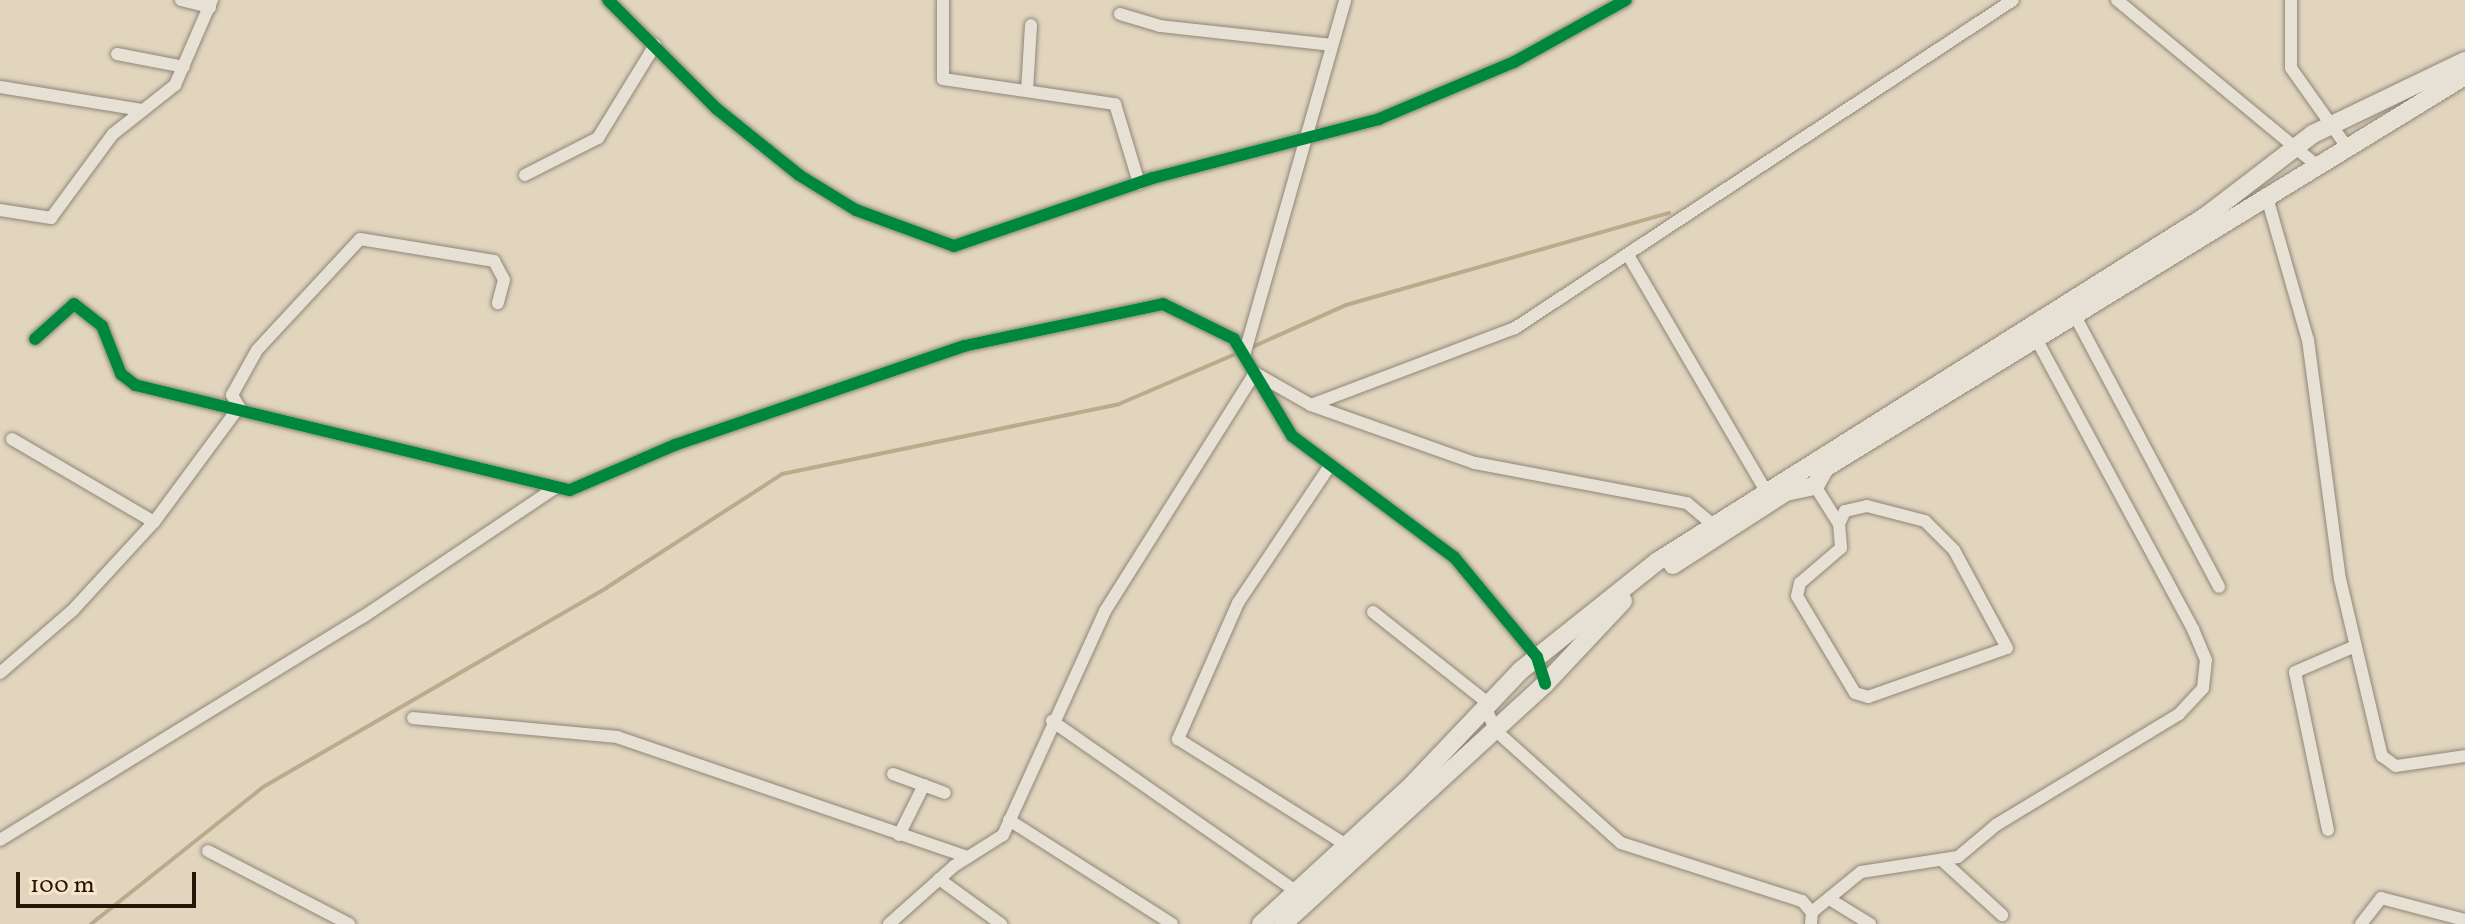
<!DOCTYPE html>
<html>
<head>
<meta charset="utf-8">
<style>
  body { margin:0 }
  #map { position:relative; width:2465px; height:924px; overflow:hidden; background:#e1d5be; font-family:Vollkorn,serif }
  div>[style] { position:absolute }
  .stream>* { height:4px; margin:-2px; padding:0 2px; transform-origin:2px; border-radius:2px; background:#bbaa8c }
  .roads { filter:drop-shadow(0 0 2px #8f8678) drop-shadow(0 0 2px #8f8678) }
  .minor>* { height:12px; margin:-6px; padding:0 6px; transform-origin:6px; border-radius:6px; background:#e7e0d5 }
  .secondary>* { height:18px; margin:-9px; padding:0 9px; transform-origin:9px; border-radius:9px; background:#e7e0d5 }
  .cycleway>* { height:12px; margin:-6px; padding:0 6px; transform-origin:6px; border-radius:6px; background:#00873e }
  span { translate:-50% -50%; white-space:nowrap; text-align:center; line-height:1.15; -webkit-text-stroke:7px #f5e6cc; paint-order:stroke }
  .scale { position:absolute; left:16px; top:872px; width:180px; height:36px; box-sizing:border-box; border:4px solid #271608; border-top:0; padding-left:10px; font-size:24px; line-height:28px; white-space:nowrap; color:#271608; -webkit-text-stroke:6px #f5e6cc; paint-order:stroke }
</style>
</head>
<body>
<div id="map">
  <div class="stream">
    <div style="left:1250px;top:348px;width:105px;rotate:-24.1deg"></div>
    <div style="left:1346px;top:305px;width:336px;rotate:-15.9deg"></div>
    <div style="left:91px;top:924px;width:220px;rotate:-38.5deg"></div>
    <div style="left:263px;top:787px;width:397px;rotate:-30.1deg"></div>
    <div style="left:606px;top:588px;width:210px;rotate:-32.9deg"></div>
    <div style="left:782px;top:474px;width:344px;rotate:-11.7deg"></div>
    <div style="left:1119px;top:404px;width:129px;rotate:-23.2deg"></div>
  </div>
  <div class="roads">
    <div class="minor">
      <div style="left:181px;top:0;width:30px;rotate:14deg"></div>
      <div style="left:608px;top:0;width:154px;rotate:45deg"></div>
      <div style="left:717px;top:109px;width:105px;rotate:38.8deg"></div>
      <div style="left:799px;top:175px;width:67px;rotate:31.6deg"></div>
      <div style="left:856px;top:210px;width:104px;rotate:20.2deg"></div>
      <div style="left:954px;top:246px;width:210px;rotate:-18.9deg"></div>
      <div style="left:1153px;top:178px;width:234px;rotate:-14.6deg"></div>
      <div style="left:1379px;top:119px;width:147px;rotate:-22.9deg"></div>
      <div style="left:1514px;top:62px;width:128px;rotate:-29deg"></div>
      <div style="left:943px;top:0;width:79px;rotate:90deg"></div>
      <div style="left:943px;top:79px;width:174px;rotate:8.3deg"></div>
      <div style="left:1115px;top:104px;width:83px;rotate:73.1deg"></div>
      <div style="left:2117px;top:0;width:262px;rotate:39.6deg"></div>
      <div style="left:2291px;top:0;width:68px;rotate:90deg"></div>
      <div style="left:2291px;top:68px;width:100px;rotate:54.7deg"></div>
      <div style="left:1120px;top:14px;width:42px;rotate:16.7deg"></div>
      <div style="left:1160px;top:26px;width:172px;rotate:6.3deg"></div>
      <div style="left:117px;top:54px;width:68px;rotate:11deg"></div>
      <div style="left:0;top:87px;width:144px;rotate:9.2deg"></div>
      <div style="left:1027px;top:91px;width:66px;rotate:-86.5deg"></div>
      <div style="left:525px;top:175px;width:82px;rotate:-26.9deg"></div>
      <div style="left:598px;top:138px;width:109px;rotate:-58.5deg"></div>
      <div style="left:2266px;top:194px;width:152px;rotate:74deg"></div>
      <div style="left:2308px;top:340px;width:241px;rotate:82.4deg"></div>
      <div style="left:2340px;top:579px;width:182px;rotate:76.7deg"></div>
      <div style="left:2382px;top:756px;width:17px;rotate:36deg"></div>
      <div style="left:2396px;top:766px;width:70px;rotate:-8.2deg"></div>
      <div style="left:0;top:210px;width:52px;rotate:8.9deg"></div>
      <div style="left:51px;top:218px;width:104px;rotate:-53.6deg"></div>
      <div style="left:113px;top:134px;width:79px;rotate:-38.3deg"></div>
      <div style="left:175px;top:85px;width:93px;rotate:-66.5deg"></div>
      <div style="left:1628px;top:255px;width:271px;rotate:59.7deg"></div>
      <div style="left:2074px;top:314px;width:309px;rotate:62deg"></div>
      <div style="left:35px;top:339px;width:52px;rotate:-41.9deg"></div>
      <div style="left:74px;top:304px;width:36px;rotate:38deg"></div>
      <div style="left:102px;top:326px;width:52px;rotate:68.4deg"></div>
      <div style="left:121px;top:374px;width:18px;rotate:38deg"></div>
      <div style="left:135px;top:385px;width:447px;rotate:13.6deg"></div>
      <div style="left:570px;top:490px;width:114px;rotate:-23.2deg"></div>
      <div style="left:675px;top:445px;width:305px;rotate:-18.9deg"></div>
      <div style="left:964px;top:346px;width:203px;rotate:-11.9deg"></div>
      <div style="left:1163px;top:304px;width:79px;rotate:26.2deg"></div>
      <div style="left:1234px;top:339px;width:113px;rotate:59.1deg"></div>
      <div style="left:1292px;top:436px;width:202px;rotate:36.8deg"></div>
      <div style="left:1454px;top:557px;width:130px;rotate:50.3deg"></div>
      <div style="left:1537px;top:657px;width:28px;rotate:73deg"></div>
      <div style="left:1245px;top:352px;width:366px;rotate:-74.1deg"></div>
      <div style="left:1311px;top:405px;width:218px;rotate:-20.7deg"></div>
      <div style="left:1515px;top:328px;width:596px;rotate:-33.37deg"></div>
      <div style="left:239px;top:407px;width:14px;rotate:-120deg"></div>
      <div style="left:232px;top:395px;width:51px;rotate:-60.9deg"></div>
      <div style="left:257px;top:350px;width:151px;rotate:-47.1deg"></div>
      <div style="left:360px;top:239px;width:136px;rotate:9.3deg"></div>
      <div style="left:494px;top:261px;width:21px;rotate:62deg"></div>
      <div style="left:504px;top:280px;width:24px;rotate:105deg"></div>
      <div style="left:12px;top:439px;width:164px;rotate:30.3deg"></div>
      <div style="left:1329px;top:467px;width:164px;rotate:123.8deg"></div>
      <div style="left:1238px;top:603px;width:149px;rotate:113.8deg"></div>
      <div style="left:1178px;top:739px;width:201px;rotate:32.2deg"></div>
      <div style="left:1815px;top:486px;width:45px;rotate:57.7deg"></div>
      <div style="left:1839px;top:524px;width:24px;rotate:85deg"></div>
      <div style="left:1841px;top:548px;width:54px;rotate:139.5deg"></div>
      <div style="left:1800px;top:583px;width:13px;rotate:103deg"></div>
      <div style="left:1797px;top:596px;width:113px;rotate:59.1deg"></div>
      <div style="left:1855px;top:693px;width:14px;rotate:17deg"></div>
      <div style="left:1868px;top:697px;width:147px;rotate:-19.4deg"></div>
      <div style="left:2007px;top:648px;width:111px;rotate:-118.4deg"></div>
      <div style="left:1954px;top:550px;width:41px;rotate:-135deg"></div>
      <div style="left:1925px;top:521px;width:60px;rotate:-165.5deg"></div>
      <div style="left:1867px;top:506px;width:23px;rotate:167deg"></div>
      <div style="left:1845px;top:511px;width:14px;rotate:115deg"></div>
      <div style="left:1373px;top:612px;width:147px;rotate:38.4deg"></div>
      <div style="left:0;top:673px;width:96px;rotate:-40.8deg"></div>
      <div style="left:73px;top:610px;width:120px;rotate:-47.4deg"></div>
      <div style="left:154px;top:522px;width:143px;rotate:-53.5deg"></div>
      <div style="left:1485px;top:706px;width:26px;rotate:67deg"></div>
      <div style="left:1495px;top:730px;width:169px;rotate:41.9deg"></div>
      <div style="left:1621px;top:843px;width:190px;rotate:17.8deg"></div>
      <div style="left:1802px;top:901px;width:15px;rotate:48deg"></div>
      <div style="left:1812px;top:912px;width:12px;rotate:95deg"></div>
      <div style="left:413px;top:718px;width:205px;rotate:5.3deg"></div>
      <div style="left:617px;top:737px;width:371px;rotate:18.9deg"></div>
      <div style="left:1052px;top:721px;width:299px;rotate:34.9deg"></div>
      <div style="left:893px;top:774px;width:55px;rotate:20.1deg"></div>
      <div style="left:1009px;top:820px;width:193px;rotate:32.5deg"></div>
      <div style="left:2328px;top:830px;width:161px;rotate:-101.8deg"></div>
      <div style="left:2295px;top:672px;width:65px;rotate:-23.4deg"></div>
      <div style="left:899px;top:835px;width:56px;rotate:-63.4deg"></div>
      <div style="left:0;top:840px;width:426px;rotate:-31.6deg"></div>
      <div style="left:363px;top:617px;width:231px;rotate:-33.9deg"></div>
      <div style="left:208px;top:851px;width:159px;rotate:27.4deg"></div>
      <div style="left:1944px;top:862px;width:79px;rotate:42.4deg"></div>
      <div style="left:939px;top:879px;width:77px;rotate:36deg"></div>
      <div style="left:1831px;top:900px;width:46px;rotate:31.6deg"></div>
      <div style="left:1812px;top:912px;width:63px;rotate:-39.2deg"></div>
      <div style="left:1861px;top:872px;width:98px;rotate:-8.8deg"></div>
      <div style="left:1958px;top:857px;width:50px;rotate:-40.1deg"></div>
      <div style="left:1996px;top:825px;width:214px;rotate:-31.2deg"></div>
      <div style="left:2179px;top:714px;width:35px;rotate:-47deg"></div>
      <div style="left:2203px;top:688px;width:28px;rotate:-84deg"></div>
      <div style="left:2206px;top:660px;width:34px;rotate:-113deg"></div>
      <div style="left:2193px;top:629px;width:330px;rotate:-118.4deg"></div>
      <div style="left:889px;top:924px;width:87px;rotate:-41.7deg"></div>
      <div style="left:954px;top:866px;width:58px;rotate:-32.3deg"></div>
      <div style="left:1003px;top:835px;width:246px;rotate:-65.5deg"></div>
      <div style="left:1105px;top:611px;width:281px;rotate:-57.8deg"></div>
      <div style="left:1255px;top:373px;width:64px;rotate:29.7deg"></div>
      <div style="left:1311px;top:405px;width:174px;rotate:19.5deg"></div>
      <div style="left:1475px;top:463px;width:216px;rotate:10.7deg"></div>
      <div style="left:1687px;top:503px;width:33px;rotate:40deg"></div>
      <div style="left:2361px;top:924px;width:33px;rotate:-52deg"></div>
      <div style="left:2381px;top:898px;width:87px;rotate:14.7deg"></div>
    </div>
    <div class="secondary">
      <div style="left:1673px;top:565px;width:135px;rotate:-32.9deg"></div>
      <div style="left:1786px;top:492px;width:30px;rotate:-12deg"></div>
      <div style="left:1815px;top:486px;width:21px;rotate:-61deg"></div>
      <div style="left:1825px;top:468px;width:751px;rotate:-31.49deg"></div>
      <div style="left:1261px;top:924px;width:204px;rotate:-42.6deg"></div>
      <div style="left:1411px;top:786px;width:158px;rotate:-46.5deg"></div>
      <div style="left:1520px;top:671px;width:176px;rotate:-38.6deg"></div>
      <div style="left:1658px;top:561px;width:648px;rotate:-32.19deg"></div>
      <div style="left:2206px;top:216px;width:135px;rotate:-37.5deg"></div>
      <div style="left:2313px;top:134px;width:169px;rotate:-25.7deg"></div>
      <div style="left:1283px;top:924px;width:355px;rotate:-42.5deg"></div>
      <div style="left:1545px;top:684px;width:114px;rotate:-46.8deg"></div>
    </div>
  </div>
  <div class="cycleway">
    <div style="left:608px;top:0;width:154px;rotate:45deg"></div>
    <div style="left:717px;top:109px;width:105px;rotate:38.8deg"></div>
    <div style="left:799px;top:175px;width:67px;rotate:31.6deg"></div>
    <div style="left:856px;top:210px;width:104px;rotate:20.2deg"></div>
    <div style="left:954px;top:246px;width:210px;rotate:-18.9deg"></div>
    <div style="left:1153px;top:178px;width:234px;rotate:-14.6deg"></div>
    <div style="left:1379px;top:119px;width:147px;rotate:-22.9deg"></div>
    <div style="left:1514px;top:62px;width:128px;rotate:-29deg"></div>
    <div style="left:35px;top:339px;width:52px;rotate:-41.9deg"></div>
    <div style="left:74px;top:304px;width:36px;rotate:38deg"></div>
    <div style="left:102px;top:326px;width:52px;rotate:68.4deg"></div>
    <div style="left:121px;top:374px;width:18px;rotate:38deg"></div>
    <div style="left:135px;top:385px;width:447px;rotate:13.6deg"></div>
    <div style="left:570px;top:490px;width:114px;rotate:-23.2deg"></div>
    <div style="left:675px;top:445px;width:305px;rotate:-18.9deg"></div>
    <div style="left:964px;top:346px;width:203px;rotate:-11.9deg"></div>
    <div style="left:1163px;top:304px;width:79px;rotate:26.2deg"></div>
    <div style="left:1234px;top:339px;width:113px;rotate:59.1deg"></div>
    <div style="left:1292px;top:436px;width:202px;rotate:36.8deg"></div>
    <div style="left:1454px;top:557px;width:130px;rotate:50.3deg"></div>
    <div style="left:1537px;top:657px;width:28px;rotate:73deg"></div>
  </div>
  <div class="scale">100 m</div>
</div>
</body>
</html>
